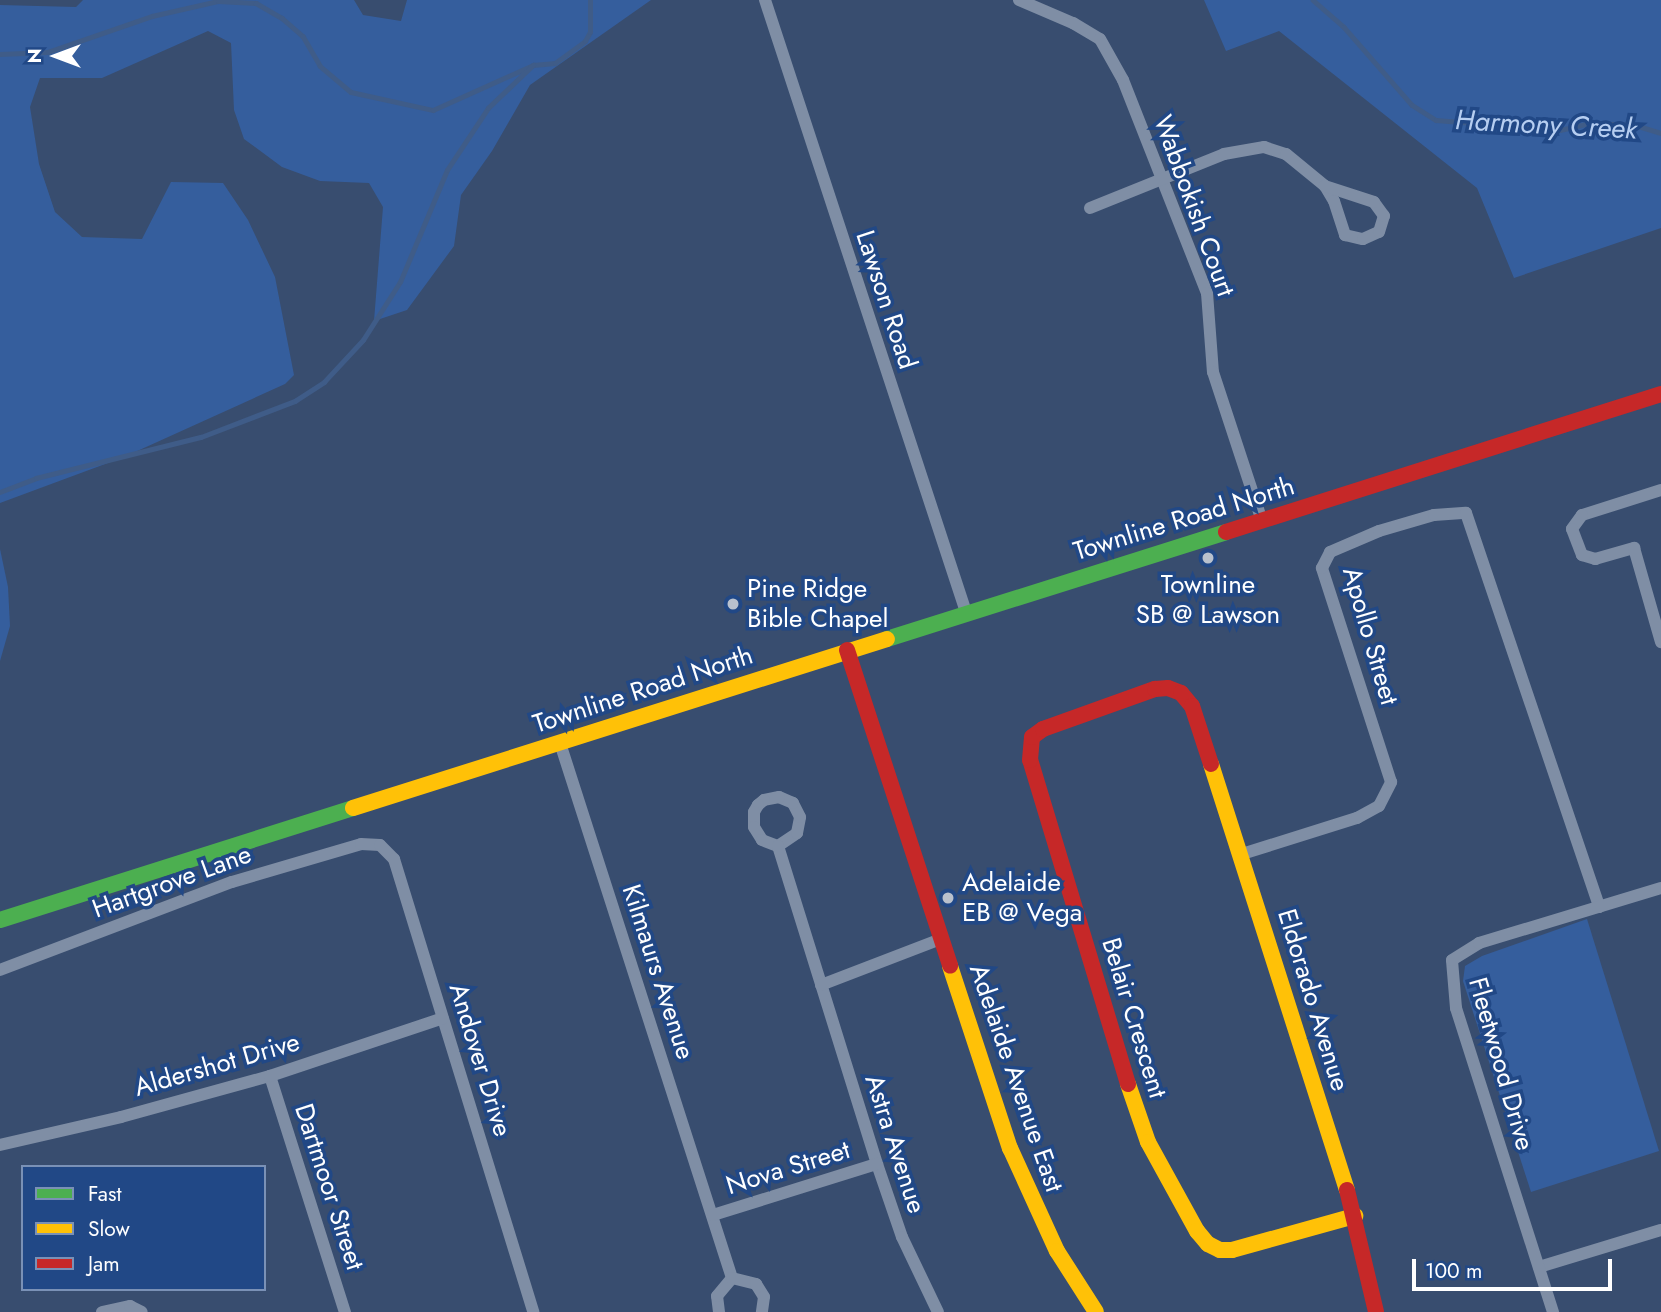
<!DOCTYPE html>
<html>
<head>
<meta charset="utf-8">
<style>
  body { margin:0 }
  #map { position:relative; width:1661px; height:1312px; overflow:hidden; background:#384d6f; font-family:Jost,sans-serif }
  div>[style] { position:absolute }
  .green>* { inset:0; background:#355e9d }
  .stream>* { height:4.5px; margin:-2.25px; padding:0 2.25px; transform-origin:2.25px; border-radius:2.25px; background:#3f5c88 }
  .street>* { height:12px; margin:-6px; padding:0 6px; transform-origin:6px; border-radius:6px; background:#7f8ea5 }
  .fast>* { height:16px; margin:-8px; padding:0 8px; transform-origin:8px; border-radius:8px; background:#4caf50 }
  .slow>* { height:16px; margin:-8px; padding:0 8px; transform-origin:8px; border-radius:8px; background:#ffc107 }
  .jam>* { height:16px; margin:-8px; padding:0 8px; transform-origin:8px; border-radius:8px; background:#c62828 }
  .dots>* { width:19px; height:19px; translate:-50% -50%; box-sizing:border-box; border:4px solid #214886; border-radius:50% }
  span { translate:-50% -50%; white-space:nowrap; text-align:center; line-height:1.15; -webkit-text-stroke:7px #214886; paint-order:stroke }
  .street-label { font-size:26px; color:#fff }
  .poi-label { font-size:26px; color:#fff }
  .left { translate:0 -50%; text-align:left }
  .water-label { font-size:28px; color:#b6cef1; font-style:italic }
  .legend { position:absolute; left:21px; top:1165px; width:245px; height:126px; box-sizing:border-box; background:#214886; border:2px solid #7a91b6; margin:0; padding:9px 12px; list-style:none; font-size:21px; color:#fff }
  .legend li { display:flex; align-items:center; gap:14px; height:35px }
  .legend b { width:35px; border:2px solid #7a91b6 }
  .north { position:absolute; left:21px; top:21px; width:70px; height:70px; -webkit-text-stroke:5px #214886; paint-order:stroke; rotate:270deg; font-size:19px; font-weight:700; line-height:28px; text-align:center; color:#fff }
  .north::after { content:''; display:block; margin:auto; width:24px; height:32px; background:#fff; clip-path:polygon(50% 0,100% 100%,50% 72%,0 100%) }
  .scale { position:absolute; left:1412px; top:1259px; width:200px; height:32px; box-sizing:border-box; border:4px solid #fff; border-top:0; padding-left:9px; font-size:21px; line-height:24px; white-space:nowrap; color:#fff; -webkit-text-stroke:5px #214886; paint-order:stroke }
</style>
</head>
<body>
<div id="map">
  <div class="green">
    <div style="clip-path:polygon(83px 0,354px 0,363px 15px,401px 21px,407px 0,651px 0,530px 85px,492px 151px,461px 195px,454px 246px,407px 310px,374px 321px,383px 207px,369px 183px,320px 181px,282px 167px,244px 139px,234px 110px,231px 43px,208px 31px,102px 78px,40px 78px,30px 107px,39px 164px,55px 212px,82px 237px,142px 239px,171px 182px,223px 183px,248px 220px,275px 277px,294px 375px,285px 384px,124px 457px,0 503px,0 5px,76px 7px)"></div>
    <div style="clip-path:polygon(1204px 0,1661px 0,1661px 228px,1514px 278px,1477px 188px,1279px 31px,1226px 51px)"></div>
    <div style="clip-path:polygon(0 549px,8px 587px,10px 626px,0 661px)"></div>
    <div style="clip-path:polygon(1587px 919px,1659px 1151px,1531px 1192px,1463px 981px,1465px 966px,1482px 956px)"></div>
  </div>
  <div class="stream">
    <div style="left:1313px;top:0;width:41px;rotate:41.1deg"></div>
    <div style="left:1344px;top:27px;width:103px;rotate:48.9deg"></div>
    <div style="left:1412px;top:105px;width:28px;rotate:32deg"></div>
    <div style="left:1436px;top:120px;width:124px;rotate:4.6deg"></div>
    <div style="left:1560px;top:130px;width:31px;rotate:-13deg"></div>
    <div style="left:1590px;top:123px;width:45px;rotate:2.5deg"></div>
    <div style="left:1635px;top:125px;width:27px;rotate:17deg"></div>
    <div style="left:0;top:54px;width:48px;rotate:-2.4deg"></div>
    <div style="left:48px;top:52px;width:110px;rotate:-19.1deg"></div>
    <div style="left:152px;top:16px;width:68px;rotate:-12.8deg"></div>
    <div style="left:218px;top:1px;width:38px;rotate:3deg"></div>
    <div style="left:256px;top:3px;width:30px;rotate:30deg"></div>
    <div style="left:282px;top:18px;width:28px;rotate:41deg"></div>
    <div style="left:303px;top:36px;width:34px;rotate:60deg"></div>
    <div style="left:320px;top:66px;width:40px;rotate:40deg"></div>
    <div style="left:351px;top:92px;width:84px;rotate:12.4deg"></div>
    <div style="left:433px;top:110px;width:110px;rotate:-24.2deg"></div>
    <div style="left:533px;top:65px;width:22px;rotate:-5deg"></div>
    <div style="left:555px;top:63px;width:37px;rotate:-36deg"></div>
    <div style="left:585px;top:41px;width:10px;rotate:-61deg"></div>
    <div style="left:590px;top:32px;width:32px;rotate:-90deg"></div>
    <div style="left:0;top:492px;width:39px;rotate:-21deg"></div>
    <div style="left:36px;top:478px;width:170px;rotate:-14deg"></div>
    <div style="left:201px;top:437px;width:101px;rotate:-21deg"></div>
    <div style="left:295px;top:401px;width:35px;rotate:-33deg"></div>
    <div style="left:324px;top:382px;width:57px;rotate:-47.1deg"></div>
    <div style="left:363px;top:340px;width:69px;rotate:-57.5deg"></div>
    <div style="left:400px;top:282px;width:121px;rotate:-67.2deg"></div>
    <div style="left:447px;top:170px;width:74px;rotate:-56.5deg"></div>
    <div style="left:488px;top:108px;width:62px;rotate:-43.7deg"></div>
  </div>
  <div class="street">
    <div style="left:765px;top:0;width:644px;rotate:71.82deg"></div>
    <div style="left:1019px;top:0;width:59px;rotate:23.1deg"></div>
    <div style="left:1073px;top:23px;width:31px;rotate:31deg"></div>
    <div style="left:1100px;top:39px;width:47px;rotate:60.7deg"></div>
    <div style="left:1123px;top:80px;width:229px;rotate:68.5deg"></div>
    <div style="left:1207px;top:293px;width:79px;rotate:85.7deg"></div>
    <div style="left:1213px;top:372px;width:157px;rotate:71.8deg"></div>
    <div style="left:1090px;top:208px;width:144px;rotate:-21.9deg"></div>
    <div style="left:1224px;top:154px;width:41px;rotate:-9.9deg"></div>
    <div style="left:1264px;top:147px;width:23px;rotate:18deg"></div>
    <div style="left:1286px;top:154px;width:50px;rotate:39.4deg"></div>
    <div style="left:1325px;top:186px;width:17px;rotate:59deg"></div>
    <div style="left:1334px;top:201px;width:36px;rotate:72deg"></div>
    <div style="left:1345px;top:235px;width:18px;rotate:13deg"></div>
    <div style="left:1363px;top:239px;width:17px;rotate:-24deg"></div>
    <div style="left:1379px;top:232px;width:17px;rotate:-73deg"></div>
    <div style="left:1384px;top:216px;width:17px;rotate:-126deg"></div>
    <div style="left:1374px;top:202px;width:52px;rotate:-161.9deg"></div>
    <div style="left:1661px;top:490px;width:83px;rotate:162.4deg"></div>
    <div style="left:1582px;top:515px;width:17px;rotate:126deg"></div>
    <div style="left:1572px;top:529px;width:28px;rotate:69deg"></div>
    <div style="left:1582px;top:555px;width:14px;rotate:17deg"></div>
    <div style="left:1595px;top:559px;width:41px;rotate:-15.8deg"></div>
    <div style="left:1634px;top:548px;width:98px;rotate:74deg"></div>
    <div style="left:560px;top:743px;width:562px;rotate:72.18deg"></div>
    <div style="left:778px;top:846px;width:23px;rotate:-34deg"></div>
    <div style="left:797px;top:833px;width:16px;rotate:-79deg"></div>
    <div style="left:800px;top:817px;width:16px;rotate:-117deg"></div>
    <div style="left:793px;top:803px;width:15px;rotate:-157deg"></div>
    <div style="left:779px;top:797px;width:15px;rotate:169deg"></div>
    <div style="left:764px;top:800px;width:8px;rotate:140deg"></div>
    <div style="left:758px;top:805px;width:8px;rotate:120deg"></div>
    <div style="left:754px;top:812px;width:15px;rotate:90deg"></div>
    <div style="left:754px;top:827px;width:15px;rotate:58deg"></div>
    <div style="left:762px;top:840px;width:17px;rotate:21deg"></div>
    <div style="left:778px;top:846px;width:333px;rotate:72.7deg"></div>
    <div style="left:877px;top:1164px;width:77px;rotate:71.1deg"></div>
    <div style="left:902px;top:1237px;width:83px;rotate:64.4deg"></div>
    <div style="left:1242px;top:854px;width:121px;rotate:-17.4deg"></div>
    <div style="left:1357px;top:818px;width:25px;rotate:-29deg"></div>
    <div style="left:1379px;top:806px;width:27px;rotate:-63deg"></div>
    <div style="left:1391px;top:782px;width:225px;rotate:-107.9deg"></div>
    <div style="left:1322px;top:568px;width:18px;rotate:-63deg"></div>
    <div style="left:1330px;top:552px;width:53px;rotate:-23.2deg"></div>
    <div style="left:1379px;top:531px;width:57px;rotate:-16.2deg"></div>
    <div style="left:1434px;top:515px;width:32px;rotate:-4deg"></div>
    <div style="left:1466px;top:513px;width:416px;rotate:71.3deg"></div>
    <div style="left:0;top:970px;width:248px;rotate:-20.8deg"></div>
    <div style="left:232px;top:882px;width:134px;rotate:-16.4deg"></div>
    <div style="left:361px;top:844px;width:19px;rotate:3deg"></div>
    <div style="left:380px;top:845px;width:20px;rotate:45deg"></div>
    <div style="left:394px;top:859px;width:474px;rotate:72.9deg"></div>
    <div style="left:821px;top:985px;width:129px;rotate:-21deg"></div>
    <div style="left:270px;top:1076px;width:248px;rotate:72.4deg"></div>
    <div style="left:0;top:1145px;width:124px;rotate:-13deg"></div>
    <div style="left:121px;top:1117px;width:155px;rotate:-15.4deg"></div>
    <div style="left:270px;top:1076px;width:182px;rotate:-18.5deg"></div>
    <div style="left:713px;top:1215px;width:172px;rotate:-17.3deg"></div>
    <div style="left:1539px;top:1267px;width:127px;rotate:-16.9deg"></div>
    <div style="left:102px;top:1312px;width:29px;rotate:-12deg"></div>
    <div style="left:130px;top:1306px;width:13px;rotate:27deg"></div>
    <div style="left:719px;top:1312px;width:16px;rotate:-97deg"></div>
    <div style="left:717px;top:1296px;width:23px;rotate:-50deg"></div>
    <div style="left:732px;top:1278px;width:25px;rotate:14deg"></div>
    <div style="left:756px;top:1284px;width:15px;rotate:58deg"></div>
    <div style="left:764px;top:1297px;width:15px;rotate:98deg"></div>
    <div style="left:1553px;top:1312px;width:319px;rotate:-107.7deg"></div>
    <div style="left:1456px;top:1008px;width:48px;rotate:-94.8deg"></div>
    <div style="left:1452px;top:960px;width:32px;rotate:-32deg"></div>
    <div style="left:1479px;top:943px;width:190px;rotate:-16.8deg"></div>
  </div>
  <div class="fast">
    <div style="left:887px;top:639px;width:355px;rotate:-17.5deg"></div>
    <div style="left:0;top:920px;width:370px;rotate:-17.6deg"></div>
  </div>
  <div class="slow">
    <div style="left:1211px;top:764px;width:447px;rotate:72.3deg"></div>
    <div style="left:353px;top:808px;width:560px;rotate:-17.56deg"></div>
    <div style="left:950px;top:966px;width:192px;rotate:71.8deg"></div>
    <div style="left:1010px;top:1148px;width:113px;rotate:65.5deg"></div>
    <div style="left:1057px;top:1251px;width:72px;rotate:57.4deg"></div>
    <div style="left:1128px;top:1084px;width:61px;rotate:71deg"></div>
    <div style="left:1148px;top:1142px;width:102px;rotate:61.2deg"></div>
    <div style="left:1197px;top:1231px;width:17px;rotate:50deg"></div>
    <div style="left:1208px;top:1244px;width:13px;rotate:27deg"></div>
    <div style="left:1220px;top:1250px;width:12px"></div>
    <div style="left:1232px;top:1250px;width:128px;rotate:-15.5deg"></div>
  </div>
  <div class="jam">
    <div style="left:1226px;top:532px;width:456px;rotate:-17.6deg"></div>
    <div style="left:847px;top:650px;width:332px;rotate:71.9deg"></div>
    <div style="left:1128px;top:1084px;width:338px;rotate:-106.8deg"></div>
    <div style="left:1030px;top:760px;width:23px;rotate:-85deg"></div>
    <div style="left:1032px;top:737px;width:14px;rotate:-36deg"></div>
    <div style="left:1043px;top:729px;width:119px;rotate:-19.7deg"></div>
    <div style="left:1155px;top:689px;width:13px;rotate:-4deg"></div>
    <div style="left:1168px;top:688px;width:14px;rotate:21deg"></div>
    <div style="left:1181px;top:693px;width:17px;rotate:50deg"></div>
    <div style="left:1192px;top:706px;width:61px;rotate:71.9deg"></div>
    <div style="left:1347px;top:1190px;width:125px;rotate:76.6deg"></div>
  </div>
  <div class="dots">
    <div style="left:1208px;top:558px;background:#b9c1cd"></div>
    <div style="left:733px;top:604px;background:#b9c1cd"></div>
    <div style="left:948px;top:898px;background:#b9c1cd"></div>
  </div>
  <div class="street-label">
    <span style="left:1194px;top:206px;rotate:70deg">Wabbokish Court</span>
    <span style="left:886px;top:300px;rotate:72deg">Lawson Road</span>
    <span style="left:1184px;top:519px;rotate:-17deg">Townline Road North</span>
    <span style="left:1370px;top:636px;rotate:74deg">Apollo Street</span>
    <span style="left:643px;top:690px;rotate:-18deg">Townline Road North</span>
    <span style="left:172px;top:882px;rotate:-20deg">Hartgrove Lane</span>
    <span style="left:658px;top:972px;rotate:72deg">Kilmaurs Avenue</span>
    <span style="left:1313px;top:1000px;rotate:73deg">Eldorado Avenue</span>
    <span style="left:1134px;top:1018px;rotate:73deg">Belair Crescent</span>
    <span style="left:480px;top:1060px;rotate:73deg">Andover Drive</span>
    <span style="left:1501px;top:1064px;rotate:74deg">Fleetwood Drive</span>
    <span style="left:217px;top:1065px;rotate:-16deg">Aldershot Drive</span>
    <span style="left:1016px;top:1078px;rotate:71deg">Adelaide Avenue East</span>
    <span style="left:895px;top:1144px;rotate:72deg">Astra Avenue</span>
    <span style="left:788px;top:1168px;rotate:-17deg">Nova Street</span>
    <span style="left:329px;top:1187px;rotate:72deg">Dartmoor Street</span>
  </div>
  <div class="poi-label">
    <span style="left:1208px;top:600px">Townline<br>SB @ Lawson</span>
    <span class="left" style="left:747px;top:604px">Pine Ridge<br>Bible Chapel</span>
    <span class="left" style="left:962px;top:898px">Adelaide<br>EB @ Vega</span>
  </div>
  <div class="water-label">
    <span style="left:1546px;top:125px;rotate:3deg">Harmony Creek</span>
  </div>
  <ul class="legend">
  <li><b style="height:9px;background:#4caf50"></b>Fast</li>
  <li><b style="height:9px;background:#ffc107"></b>Slow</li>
  <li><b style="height:9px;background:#c62828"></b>Jam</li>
  </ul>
  <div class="north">N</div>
  <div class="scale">100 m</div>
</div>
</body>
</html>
